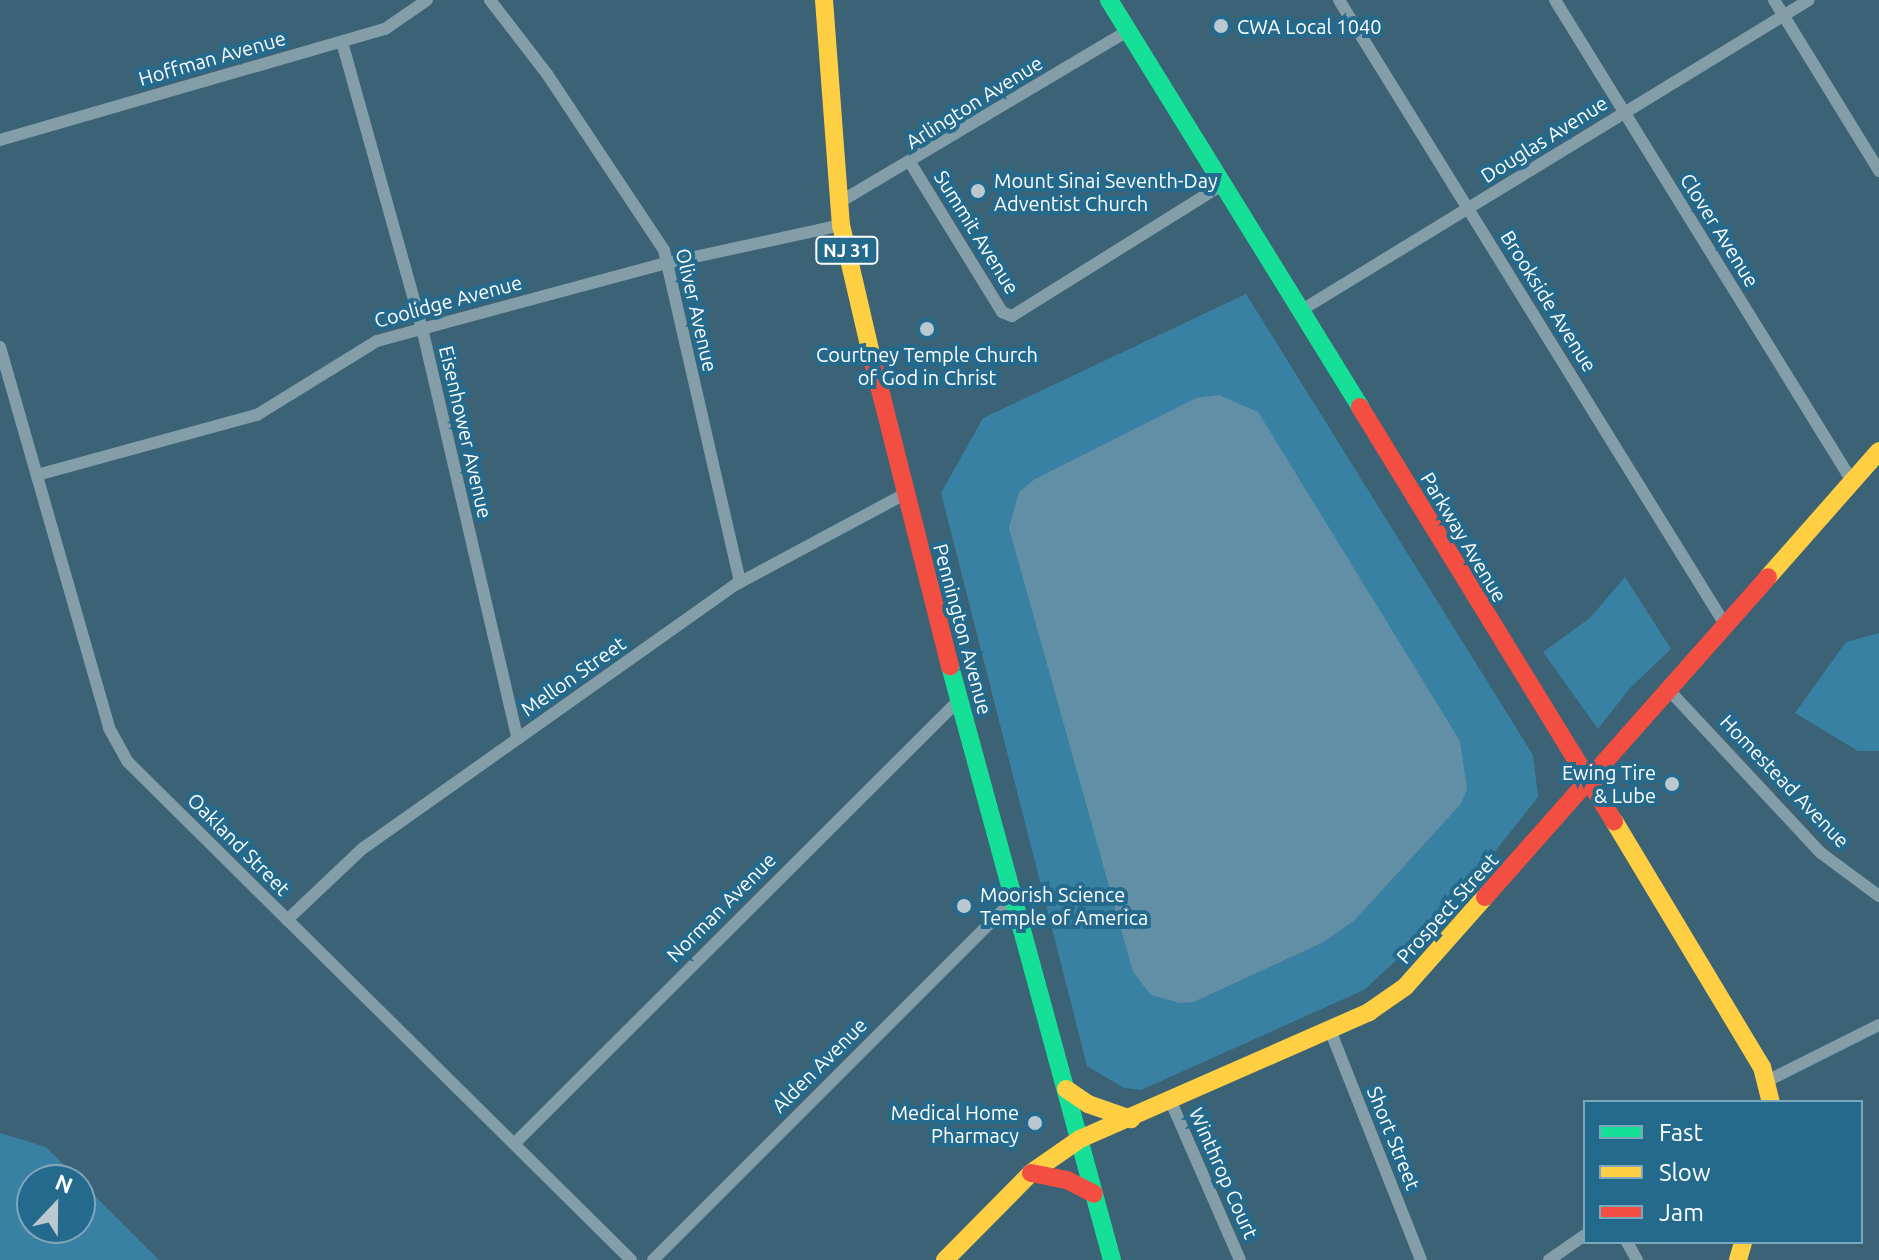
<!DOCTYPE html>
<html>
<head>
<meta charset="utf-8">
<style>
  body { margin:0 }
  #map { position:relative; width:1879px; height:1260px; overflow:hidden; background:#3c6275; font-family:Ubuntu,sans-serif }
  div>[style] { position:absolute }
  .green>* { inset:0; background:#3981a3 }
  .water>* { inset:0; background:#618fa5 }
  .street>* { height:12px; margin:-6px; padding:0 6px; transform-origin:6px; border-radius:6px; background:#839ea9 }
  .fast>* { height:18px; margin:-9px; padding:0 9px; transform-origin:9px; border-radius:9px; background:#16e098 }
  .slow>* { height:18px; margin:-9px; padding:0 9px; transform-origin:9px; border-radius:9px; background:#ffcf43 }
  .jam>* { height:18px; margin:-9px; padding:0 9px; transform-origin:9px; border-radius:9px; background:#f24e42 }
  .dots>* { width:22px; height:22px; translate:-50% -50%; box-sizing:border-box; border:4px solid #246a8d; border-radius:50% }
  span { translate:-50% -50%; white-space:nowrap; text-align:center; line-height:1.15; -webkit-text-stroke:8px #246a8d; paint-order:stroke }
  .shield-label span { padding:2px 6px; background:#246a8d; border:2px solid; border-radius:6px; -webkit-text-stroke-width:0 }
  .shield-label { font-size:18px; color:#fff; font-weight:700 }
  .poi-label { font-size:20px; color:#fff }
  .left { translate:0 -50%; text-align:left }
  .right { translate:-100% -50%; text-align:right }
  .street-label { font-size:20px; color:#fff }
  .legend { position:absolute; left:1583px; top:1100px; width:280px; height:144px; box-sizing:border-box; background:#246a8d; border:2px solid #7ca6bb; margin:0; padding:10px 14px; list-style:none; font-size:24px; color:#fff }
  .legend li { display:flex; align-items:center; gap:16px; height:40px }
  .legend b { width:40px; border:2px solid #7ca6bb }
  .north { position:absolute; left:16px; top:1164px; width:80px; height:80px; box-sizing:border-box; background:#246a8d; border:2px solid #7ca6bb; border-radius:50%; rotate:22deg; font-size:22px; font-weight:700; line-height:32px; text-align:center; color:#fff }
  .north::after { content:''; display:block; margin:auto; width:28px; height:36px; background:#bbc8cf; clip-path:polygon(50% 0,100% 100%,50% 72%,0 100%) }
</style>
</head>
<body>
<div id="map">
  <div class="green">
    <div style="clip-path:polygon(evenodd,1246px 294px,1533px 755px,1538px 797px,1442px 918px,1364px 990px,1141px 1090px,1124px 1088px,1087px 1066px,941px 493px,983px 418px,1246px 294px,1258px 413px,1461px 804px,1355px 920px,1324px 942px,1194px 1002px,1258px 413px)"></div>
    <div style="clip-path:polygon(1625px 577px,1671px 649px,1630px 688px,1598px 729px,1543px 652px,1590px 618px)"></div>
    <div style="clip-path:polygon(1879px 633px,1879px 751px,1858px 751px,1795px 713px,1846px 642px)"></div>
    <div style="clip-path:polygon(0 1133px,46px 1147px,79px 1180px,32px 1180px,32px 1228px,80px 1228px,80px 1181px,159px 1260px,0 1260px)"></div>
  </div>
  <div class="water">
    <div style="clip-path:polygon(1219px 395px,1258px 412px,1460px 741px,1467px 789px,1461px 804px,1355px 920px,1324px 942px,1194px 1002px,1180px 1003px,1151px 995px,1133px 972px,1009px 528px,1019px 492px,1035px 479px,1196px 398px)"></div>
  </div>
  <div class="street">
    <div style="left:490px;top:0;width:93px;rotate:52.4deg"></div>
    <div style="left:547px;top:74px;width:211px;rotate:56.4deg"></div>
    <div style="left:664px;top:250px;width:341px;rotate:77.1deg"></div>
    <div style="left:1339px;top:0;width:732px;rotate:58.28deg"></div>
    <div style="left:1555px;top:0;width:565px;rotate:58.31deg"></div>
    <div style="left:1774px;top:0;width:201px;rotate:58.4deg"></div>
    <div style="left:342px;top:42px;width:297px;rotate:74.4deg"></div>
    <div style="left:422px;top:328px;width:422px;rotate:76.9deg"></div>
    <div style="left:0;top:140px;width:401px;rotate:-16.1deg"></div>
    <div style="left:385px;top:29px;width:51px;rotate:-34.6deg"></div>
    <div style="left:911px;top:164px;width:174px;rotate:58.4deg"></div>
    <div style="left:1002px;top:312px;width:11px;rotate:22deg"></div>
    <div style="left:1012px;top:316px;width:249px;rotate:-32deg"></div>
    <div style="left:838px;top:203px;width:337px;rotate:-30.7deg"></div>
    <div style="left:1300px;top:311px;width:596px;rotate:-31.43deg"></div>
    <div style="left:0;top:347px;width:396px;rotate:74deg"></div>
    <div style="left:109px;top:728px;width:39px;rotate:61deg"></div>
    <div style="left:128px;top:762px;width:708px;rotate:44.71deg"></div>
    <div style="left:37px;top:475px;width:228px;rotate:-15.3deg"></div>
    <div style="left:257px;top:415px;width:141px;rotate:-31.7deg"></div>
    <div style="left:377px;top:341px;width:300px;rotate:-15.1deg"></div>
    <div style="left:667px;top:263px;width:178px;rotate:-12.3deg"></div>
    <div style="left:1667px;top:688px;width:226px;rotate:47deg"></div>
    <div style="left:1821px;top:853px;width:72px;rotate:36.6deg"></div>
    <div style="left:287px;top:920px;width:103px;rotate:-43.4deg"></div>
    <div style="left:362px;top:849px;width:457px;rotate:-35.3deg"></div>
    <div style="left:735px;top:585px;width:191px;rotate:-28.2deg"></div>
    <div style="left:1330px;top:1030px;width:247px;rotate:68.4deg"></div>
    <div style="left:1767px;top:1081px;width:125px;rotate:-26.6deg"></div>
    <div style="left:1171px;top:1102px;width:172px;rotate:66.4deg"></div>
    <div style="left:514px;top:1144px;width:629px;rotate:-44.94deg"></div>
    <div style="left:1627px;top:1242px;width:21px;rotate:61deg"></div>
    <div style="left:653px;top:1260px;width:511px;rotate:-45deg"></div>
    <div style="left:1549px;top:1260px;width:44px;rotate:-34.8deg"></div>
  </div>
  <div class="fast">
    <div style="left:1109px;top:0;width:478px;rotate:58.3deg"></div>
    <div style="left:950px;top:666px;width:616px;rotate:74.74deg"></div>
  </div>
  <div class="slow">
    <div style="left:824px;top:0;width:226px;rotate:85.7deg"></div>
    <div style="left:841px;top:225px;width:137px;rotate:76.9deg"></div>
    <div style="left:1768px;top:577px;width:168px;rotate:-48.6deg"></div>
    <div style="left:1614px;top:821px;width:287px;rotate:59deg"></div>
    <div style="left:1762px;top:1067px;width:36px;rotate:76deg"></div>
    <div style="left:1066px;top:1089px;width:27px;rotate:34deg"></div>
    <div style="left:1088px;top:1104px;width:46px;rotate:19.2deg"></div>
    <div style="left:945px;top:1260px;width:122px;rotate:-45.3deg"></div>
    <div style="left:1031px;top:1173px;width:60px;rotate:-34.8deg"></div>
    <div style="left:1080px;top:1139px;width:316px;rotate:-23.7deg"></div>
    <div style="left:1369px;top:1012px;width:44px;rotate:-34.8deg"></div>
    <div style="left:1405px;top:987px;width:120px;rotate:-48.4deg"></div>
    <div style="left:1738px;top:1260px;width:19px;rotate:-74deg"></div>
  </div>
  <div class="jam">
    <div style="left:872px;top:358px;width:318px;rotate:75.8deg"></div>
    <div style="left:1360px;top:407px;width:486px;rotate:58.5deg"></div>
    <div style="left:1485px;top:897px;width:427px;rotate:-48.5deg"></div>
    <div style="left:1031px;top:1173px;width:37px;rotate:11deg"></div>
    <div style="left:1067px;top:1180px;width:30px;rotate:27deg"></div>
  </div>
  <div class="dots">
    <div style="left:1221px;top:26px;background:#bbc8cf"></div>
    <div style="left:978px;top:191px;background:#bbc8cf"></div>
    <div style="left:927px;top:329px;background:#bbc8cf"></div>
    <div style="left:1672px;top:784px;background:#bbc8cf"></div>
    <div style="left:964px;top:906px;background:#bbc8cf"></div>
    <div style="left:1035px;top:1123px;background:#bbc8cf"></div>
  </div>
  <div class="shield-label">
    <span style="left:847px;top:250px">NJ 31</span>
  </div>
  <div class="poi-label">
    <span class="left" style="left:1237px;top:26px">CWA Local 1040</span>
    <span class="left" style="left:994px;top:192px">Mount Sinai Seventh-Day<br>Adventist Church</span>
    <span style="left:927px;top:366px">Courtney Temple Church<br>of God in Christ</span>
    <span class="right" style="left:1656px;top:784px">Ewing Tire<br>&amp; Lube</span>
    <span class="left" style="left:980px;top:906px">Moorish Science<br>Temple of America</span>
    <span class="right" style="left:1019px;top:1124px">Medical Home<br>Pharmacy</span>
  </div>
  <div class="street-label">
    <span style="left:212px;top:58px;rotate:-16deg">Hoffman Avenue</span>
    <span style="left:974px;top:102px;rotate:-32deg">Arlington Avenue</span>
    <span style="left:1544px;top:139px;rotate:-32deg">Douglas Avenue</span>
    <span style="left:1720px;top:230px;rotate:58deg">Clover Avenue</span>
    <span style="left:977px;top:232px;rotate:58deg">Summit Avenue</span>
    <span style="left:448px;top:301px;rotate:-15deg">Coolidge Avenue</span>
    <span style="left:1549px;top:301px;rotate:58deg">Brookside Avenue</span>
    <span style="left:697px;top:310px;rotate:77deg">Oliver Avenue</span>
    <span style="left:466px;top:432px;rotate:77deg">Eisenhower Avenue</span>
    <span style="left:1464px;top:537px;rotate:59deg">Parkway Avenue</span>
    <span style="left:963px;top:629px;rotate:75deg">Pennington Avenue</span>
    <span style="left:573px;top:676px;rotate:-35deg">Mellon Street</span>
    <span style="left:1785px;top:781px;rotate:46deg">Homestead Avenue</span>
    <span style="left:239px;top:844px;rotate:45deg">Oakland Street</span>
    <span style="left:721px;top:907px;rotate:-45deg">Norman Avenue</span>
    <span style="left:1447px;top:908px;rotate:-48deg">Prospect Street</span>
    <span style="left:819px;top:1065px;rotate:-45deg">Alden Avenue</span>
    <span style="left:1394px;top:1138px;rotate:68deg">Short Street</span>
    <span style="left:1224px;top:1173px;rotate:66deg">Winthrop Court</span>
  </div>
  <ul class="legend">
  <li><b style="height:10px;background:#16e098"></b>Fast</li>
  <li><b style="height:10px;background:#ffcf43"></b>Slow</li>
  <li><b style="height:10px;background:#f24e42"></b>Jam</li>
  </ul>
  <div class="north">N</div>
</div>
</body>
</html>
